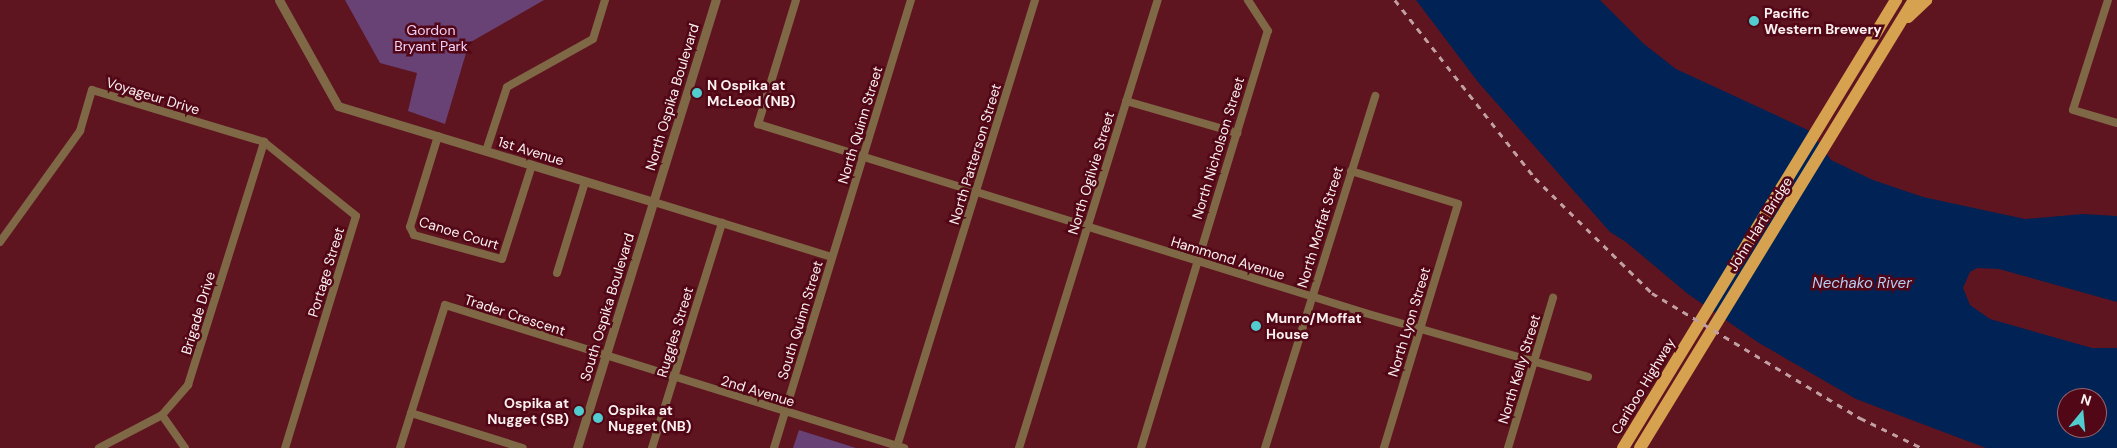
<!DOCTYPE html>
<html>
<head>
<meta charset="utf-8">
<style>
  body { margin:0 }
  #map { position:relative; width:2117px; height:448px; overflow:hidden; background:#5f1520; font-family:"DM Sans",sans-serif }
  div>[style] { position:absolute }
  .green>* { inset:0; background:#684175 }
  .water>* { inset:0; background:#025 }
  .minor>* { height:8px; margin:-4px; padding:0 4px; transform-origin:4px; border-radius:4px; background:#7f6846 }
  .tertiary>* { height:9px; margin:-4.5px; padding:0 4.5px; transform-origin:4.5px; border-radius:4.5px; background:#7f6846 }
  .trunk>* { height:12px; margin:-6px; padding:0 6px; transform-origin:6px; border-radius:6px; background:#d6a250 }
  .rail>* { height:2.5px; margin-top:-1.25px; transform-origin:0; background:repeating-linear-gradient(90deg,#c1a0a4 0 6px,transparent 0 12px) }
  .dots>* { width:14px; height:14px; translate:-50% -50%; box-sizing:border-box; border:2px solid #520716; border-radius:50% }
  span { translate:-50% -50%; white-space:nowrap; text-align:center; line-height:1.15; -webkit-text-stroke:5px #520716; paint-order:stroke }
  .poi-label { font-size:14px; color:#faf0f0; font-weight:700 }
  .left { translate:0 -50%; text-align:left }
  .right { translate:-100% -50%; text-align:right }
  .park-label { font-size:14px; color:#f0d2fa }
  .street-label { font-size:14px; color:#faf0f0 }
  .water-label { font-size:15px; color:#b3cff6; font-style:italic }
  .north { position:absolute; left:2057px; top:388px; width:50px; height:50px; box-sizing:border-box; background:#520716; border:1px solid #95646d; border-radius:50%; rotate:17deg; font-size:14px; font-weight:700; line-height:20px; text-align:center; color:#faf0f0 }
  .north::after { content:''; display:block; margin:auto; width:18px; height:22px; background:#52cdcf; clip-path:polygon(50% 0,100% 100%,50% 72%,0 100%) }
</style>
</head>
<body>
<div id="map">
  <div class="green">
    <div style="clip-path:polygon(345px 0,544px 0,469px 43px,445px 124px,408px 111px,417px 73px,380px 63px)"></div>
    <div style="clip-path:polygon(799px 430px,856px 448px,793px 448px)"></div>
  </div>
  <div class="water">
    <div style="clip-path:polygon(evenodd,1416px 0,1600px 0,1644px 44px,1676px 69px,1810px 131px,1831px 160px,1873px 180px,1923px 197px,2025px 219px,2083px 214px,2117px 216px,2117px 302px,1999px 269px,1977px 268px,1970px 272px,1963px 288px,1970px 305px,1990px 319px,2092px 348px,2117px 348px,2117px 448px,1986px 448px,1856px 399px,1759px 343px,1688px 294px,1626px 242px,1610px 232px,1478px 82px,1416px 0,2067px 398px,2097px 398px,2097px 428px,2067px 428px,2067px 398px)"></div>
  </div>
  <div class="minor">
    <div style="left:796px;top:0;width:130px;rotate:107deg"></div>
    <div style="left:758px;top:124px;width:636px;rotate:17.29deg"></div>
    <div style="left:1365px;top:313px;width:232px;rotate:16deg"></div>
    <div style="left:2108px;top:0;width:115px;rotate:107.7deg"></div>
    <div style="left:2073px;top:110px;width:46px;rotate:16.5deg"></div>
    <div style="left:1126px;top:101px;width:116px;rotate:16.1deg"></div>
    <div style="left:438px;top:136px;width:95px;rotate:107.1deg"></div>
    <div style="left:410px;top:227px;width:9px;rotate:63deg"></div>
    <div style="left:414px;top:235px;width:91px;rotate:15.3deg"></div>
    <div style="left:502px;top:259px;width:99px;rotate:-72.3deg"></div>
    <div style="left:486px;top:151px;width:67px;rotate:-71.8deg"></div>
    <div style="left:507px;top:87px;width:98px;rotate:-29.2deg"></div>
    <div style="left:593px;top:39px;width:41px;rotate:-72.9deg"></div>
    <div style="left:1351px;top:171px;width:112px;rotate:17.1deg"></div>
    <div style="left:1458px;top:204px;width:255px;rotate:106.9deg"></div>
    <div style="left:654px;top:202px;width:186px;rotate:17.2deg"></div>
    <div style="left:0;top:242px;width:137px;rotate:-54.2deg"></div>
    <div style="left:80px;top:131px;width:43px;rotate:-73.7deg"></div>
    <div style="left:92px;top:90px;width:180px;rotate:16.8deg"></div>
    <div style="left:264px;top:142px;width:118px;rotate:38.8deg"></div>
    <div style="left:356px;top:216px;width:243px;rotate:107deg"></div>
    <div style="left:557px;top:273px;width:95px;rotate:-72.9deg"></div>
    <div style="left:411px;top:413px;width:117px;rotate:17.4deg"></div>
    <div style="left:162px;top:415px;width:40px;rotate:55.1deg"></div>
    <div style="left:897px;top:446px;width:467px;rotate:-72.8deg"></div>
    <div style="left:99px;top:448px;width:71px;rotate:-27.6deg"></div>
    <div style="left:162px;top:415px;width:40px;rotate:-49deg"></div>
    <div style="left:188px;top:385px;width:255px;rotate:-72.6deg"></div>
    <div style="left:400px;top:448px;width:150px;rotate:-72.5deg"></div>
    <div style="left:445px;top:305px;width:481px;rotate:17.3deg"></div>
    <div style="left:652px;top:448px;width:236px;rotate:-72.7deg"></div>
    <div style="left:774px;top:448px;width:468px;rotate:-73deg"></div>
    <div style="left:1019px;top:448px;width:469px;rotate:-72.8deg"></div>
    <div style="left:1141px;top:448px;width:436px;rotate:-73.1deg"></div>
    <div style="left:1268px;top:31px;width:37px;rotate:-123deg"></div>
    <div style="left:1265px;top:448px;width:369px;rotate:-72.6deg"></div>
    <div style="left:1508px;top:448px;width:157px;rotate:-73.3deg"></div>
  </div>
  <div class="tertiary">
    <div style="left:279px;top:0;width:121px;rotate:60.9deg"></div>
    <div style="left:338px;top:106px;width:330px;rotate:16.9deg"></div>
    <div style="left:577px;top:448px;width:469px;rotate:-72.8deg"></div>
  </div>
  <div class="trunk">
    <div style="left:1908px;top:17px;width:25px;rotate:-43deg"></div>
    <div style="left:1623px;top:448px;width:525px;rotate:-58.64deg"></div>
    <div style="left:1640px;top:448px;width:525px;rotate:-58.55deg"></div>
  </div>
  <div class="rail">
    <div style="left:1395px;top:0;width:226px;rotate:51.8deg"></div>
    <div style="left:1535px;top:178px;width:164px;rotate:44.5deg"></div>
    <div style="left:1652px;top:293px;width:243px;rotate:31deg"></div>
    <div style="left:1860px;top:418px;width:69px;rotate:25.8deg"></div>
  </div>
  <div class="dots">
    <div style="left:1754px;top:21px;background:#52cdcf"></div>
    <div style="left:697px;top:93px;background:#52cdcf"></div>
    <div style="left:1256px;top:326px;background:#52cdcf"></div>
    <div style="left:579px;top:411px;background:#52cdcf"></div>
    <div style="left:598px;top:418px;background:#52cdcf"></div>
  </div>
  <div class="poi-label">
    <span class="left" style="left:1764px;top:21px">Pacific<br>Western Brewery</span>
    <span class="left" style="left:707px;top:93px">N Ospika at<br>McLeod (NB)</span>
    <span class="left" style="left:1266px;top:326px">Munro/Moffat<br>House</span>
    <span class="right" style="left:569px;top:411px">Ospika at<br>Nugget (SB)</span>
    <span class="left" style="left:608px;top:418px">Ospika at<br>Nugget (NB)</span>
  </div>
  <div class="park-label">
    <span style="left:431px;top:38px">Gordon<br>Bryant Park</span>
  </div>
  <div class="street-label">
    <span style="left:153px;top:96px;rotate:17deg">Voyageur Drive</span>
    <span style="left:672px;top:97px;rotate:-73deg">North Ospika Boulevard</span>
    <span style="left:860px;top:125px;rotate:-73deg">North Quinn Street</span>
    <span style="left:1218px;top:148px;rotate:-73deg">North Nicholson Street</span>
    <span style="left:531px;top:151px;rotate:17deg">1st Avenue</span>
    <span style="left:975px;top:154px;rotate:-73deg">North Patterson Street</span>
    <span style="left:1091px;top:173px;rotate:-73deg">North Ogilvie Street</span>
    <span style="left:1760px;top:224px;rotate:-58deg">John Hart Bridge</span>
    <span style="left:1320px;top:227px;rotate:-73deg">North Moffat Street</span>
    <span style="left:459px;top:233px;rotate:17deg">Canoe Court</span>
    <span style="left:1228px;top:258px;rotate:17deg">Hammond Avenue</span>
    <span style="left:326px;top:272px;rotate:-73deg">Portage Street</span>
    <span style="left:607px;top:307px;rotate:-73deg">South Ospika Boulevard</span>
    <span style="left:198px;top:313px;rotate:-73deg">Brigade Drive</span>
    <span style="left:515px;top:315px;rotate:18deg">Trader Crescent</span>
    <span style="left:800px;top:320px;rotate:-73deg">South Quinn Street</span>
    <span style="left:1409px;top:322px;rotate:-73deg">North Lyon Street</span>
    <span style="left:675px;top:332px;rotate:-73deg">Ruggles Street</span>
    <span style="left:1519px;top:369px;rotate:-73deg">North Kelly Street</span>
    <span style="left:1643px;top:386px;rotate:-59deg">Cariboo Highway</span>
    <span style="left:758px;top:391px;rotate:17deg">2nd Avenue</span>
  </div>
  <div class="water-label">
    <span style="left:1862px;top:284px">Nechako River</span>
  </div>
  <div class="north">N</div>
</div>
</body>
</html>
